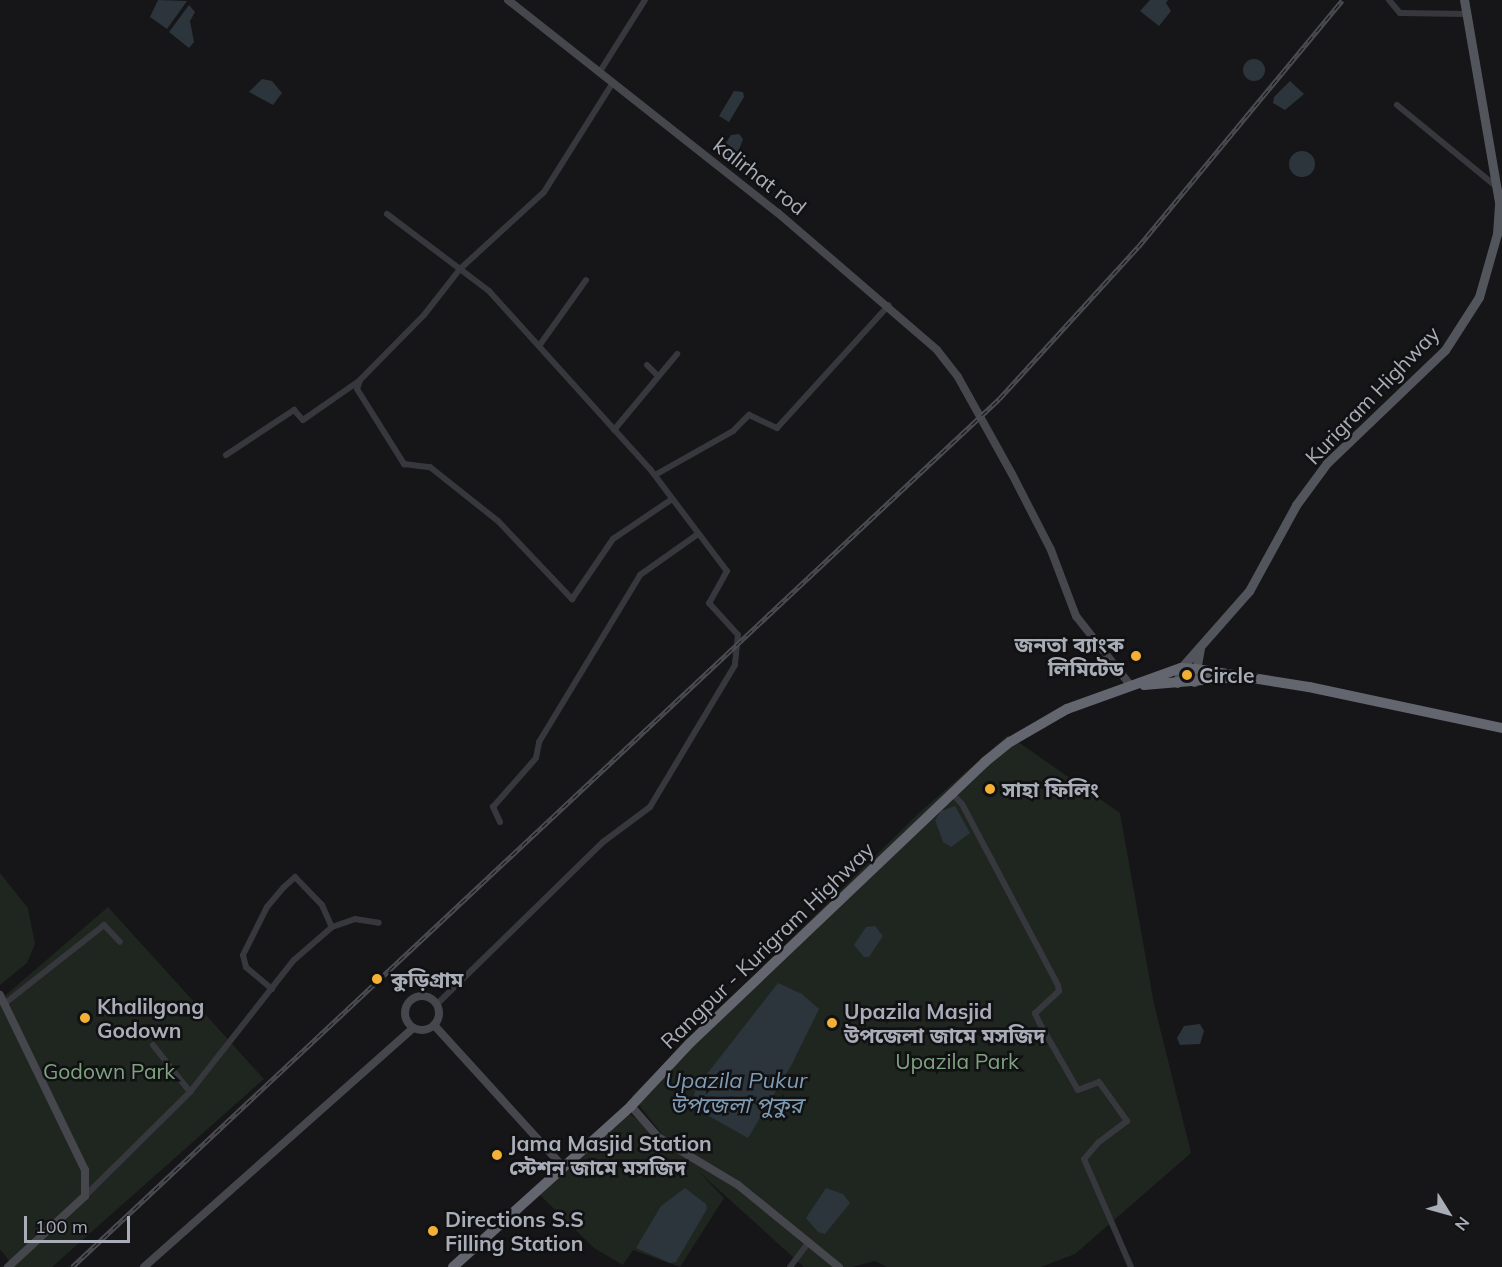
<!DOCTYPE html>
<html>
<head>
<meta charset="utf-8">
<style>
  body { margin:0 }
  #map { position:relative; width:1502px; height:1267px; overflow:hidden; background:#161618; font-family:Mulish,"Noto Sans Bengali",sans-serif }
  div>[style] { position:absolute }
  .green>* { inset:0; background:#1e261f }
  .water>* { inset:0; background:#2c353c }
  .round { border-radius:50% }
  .street>* { height:6px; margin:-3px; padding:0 3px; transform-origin:3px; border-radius:3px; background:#37383d }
  .secondary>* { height:8px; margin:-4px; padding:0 4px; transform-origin:4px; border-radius:4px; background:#45474d }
  .secondary>.ring { margin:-4px; padding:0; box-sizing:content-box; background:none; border:8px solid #45474d; border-radius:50% }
  .primary>* { height:9px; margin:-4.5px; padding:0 4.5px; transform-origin:4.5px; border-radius:4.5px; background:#53555c }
  .highway>* { height:10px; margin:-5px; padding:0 5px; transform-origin:5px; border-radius:5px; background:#63666e }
  .rail>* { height:4.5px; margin-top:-2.25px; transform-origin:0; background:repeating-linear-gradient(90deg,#111113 0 7px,#4a4c52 0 14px); box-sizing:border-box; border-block:2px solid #4a4c52 }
  .dots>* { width:16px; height:16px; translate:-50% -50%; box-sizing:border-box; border:3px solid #111113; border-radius:50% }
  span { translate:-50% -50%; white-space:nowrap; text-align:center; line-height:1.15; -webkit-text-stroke:5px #111113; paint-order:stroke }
  .street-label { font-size:21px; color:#a8adb8 }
  .poi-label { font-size:21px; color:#a8adb8; font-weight:700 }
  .right { translate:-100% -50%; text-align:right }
  .left { translate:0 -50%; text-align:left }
  .park-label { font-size:21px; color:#7fa381 }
  .water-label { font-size:22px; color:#7f9bb3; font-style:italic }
  .north { position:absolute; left:1418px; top:1183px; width:60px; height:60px; -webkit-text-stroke:4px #111113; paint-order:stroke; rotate:127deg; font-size:16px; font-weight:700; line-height:24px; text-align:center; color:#a8adb8 }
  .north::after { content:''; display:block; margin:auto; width:21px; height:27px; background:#a8adb8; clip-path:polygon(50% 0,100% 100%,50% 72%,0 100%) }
  .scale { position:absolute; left:24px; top:1216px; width:106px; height:27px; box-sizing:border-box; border:3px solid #a8adb8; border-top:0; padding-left:8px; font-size:18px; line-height:21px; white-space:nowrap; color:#a8adb8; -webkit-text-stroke:4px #111113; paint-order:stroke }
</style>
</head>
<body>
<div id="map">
  <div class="green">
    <div style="clip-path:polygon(1008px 735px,1120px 813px,1154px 1004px,1191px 1153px,1075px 1254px,1041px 1267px,887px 1267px,875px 1261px,852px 1267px,804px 1267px,698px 1171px,724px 1198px,680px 1267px,633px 1250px,623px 1265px,594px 1248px,538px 1193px,622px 1108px,673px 1148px,632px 1096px,919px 813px)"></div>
    <div style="clip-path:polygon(0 873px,28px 908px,35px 944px,27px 963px,0 985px)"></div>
    <div style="clip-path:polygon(108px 907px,264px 1079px,52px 1267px,14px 1267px,0 1249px,0 1000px)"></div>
  </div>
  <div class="water">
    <div style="clip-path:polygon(158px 0,187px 1px,167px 29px,150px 17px)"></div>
    <div style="clip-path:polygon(1150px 0,1168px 0,1166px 3px,1171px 11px,1159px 26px,1140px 11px)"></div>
    <div style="clip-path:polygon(189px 5px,195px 12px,190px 21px,194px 42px,189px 48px,169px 32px)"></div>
    <div class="round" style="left:1243px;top:59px;width:22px;height:22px"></div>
    <div style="clip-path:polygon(262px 79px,272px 81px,282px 93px,273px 105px,249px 92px)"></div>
    <div style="clip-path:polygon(1290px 81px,1304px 94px,1285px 110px,1273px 103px,1274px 97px)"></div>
    <div style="clip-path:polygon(734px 91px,743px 92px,744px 97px,729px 122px,719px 116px)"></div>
    <div style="clip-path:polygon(739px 134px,743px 139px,733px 167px,718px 155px,731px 135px)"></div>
    <div class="round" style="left:1289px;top:151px;width:26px;height:26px"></div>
    <div style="clip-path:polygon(955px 806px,970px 833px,951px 847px,943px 842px,935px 820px,941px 811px)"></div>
    <div style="clip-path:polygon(875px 926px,883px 936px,869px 957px,864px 957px,854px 945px,866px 927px)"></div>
    <div style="clip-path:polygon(778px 983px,802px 994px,819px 1009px,792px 1064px,748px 1138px,691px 1106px,696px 1088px)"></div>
    <div style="clip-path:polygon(1200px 1024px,1204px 1031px,1200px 1044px,1180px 1045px,1177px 1038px,1184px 1026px)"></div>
    <div style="clip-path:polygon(685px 1188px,706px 1204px,707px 1209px,676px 1262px,670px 1263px,636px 1248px,661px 1206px)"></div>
    <div style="clip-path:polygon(826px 1188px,843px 1194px,850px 1203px,825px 1234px,818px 1232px,806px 1218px)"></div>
  </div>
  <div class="street">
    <div style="left:1389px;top:0;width:17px;rotate:50deg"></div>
    <div style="left:1400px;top:13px;width:67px;rotate:0.9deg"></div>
    <div style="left:599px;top:73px;width:86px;rotate:-57.8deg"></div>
    <div style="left:612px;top:84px;width:128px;rotate:122.2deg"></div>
    <div style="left:544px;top:192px;width:114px;rotate:137.5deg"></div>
    <div style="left:460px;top:269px;width:58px;rotate:128deg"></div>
    <div style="left:424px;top:315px;width:91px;rotate:134.6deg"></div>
    <div style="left:360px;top:380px;width:9px;rotate:108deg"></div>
    <div style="left:357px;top:389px;width:89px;rotate:57.9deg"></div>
    <div style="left:404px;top:464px;width:26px;rotate:7deg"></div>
    <div style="left:430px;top:467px;width:87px;rotate:38.5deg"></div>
    <div style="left:498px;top:521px;width:108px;rotate:46.5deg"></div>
    <div style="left:572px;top:599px;width:73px;rotate:-55.7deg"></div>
    <div style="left:613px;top:539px;width:71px;rotate:-34.1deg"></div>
    <div style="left:1397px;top:105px;width:129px;rotate:39.4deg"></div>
    <div style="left:387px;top:214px;width:128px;rotate:37deg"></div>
    <div style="left:489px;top:291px;width:240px;rotate:47.9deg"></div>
    <div style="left:650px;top:469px;width:128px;rotate:53deg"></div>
    <div style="left:727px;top:571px;width:37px;rotate:119deg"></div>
    <div style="left:709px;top:603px;width:43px;rotate:47.8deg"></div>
    <div style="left:738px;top:635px;width:30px;rotate:96deg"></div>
    <div style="left:735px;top:665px;width:165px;rotate:120.9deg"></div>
    <div style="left:650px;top:807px;width:59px;rotate:143.3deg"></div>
    <div style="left:603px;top:842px;width:233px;rotate:135.7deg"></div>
    <div style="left:539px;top:346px;width:81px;rotate:-54.5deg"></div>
    <div style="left:647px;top:365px;width:16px;rotate:45deg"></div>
    <div style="left:614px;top:430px;width:99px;rotate:-50.3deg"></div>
    <div style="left:226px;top:455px;width:82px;rotate:-33.5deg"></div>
    <div style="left:294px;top:410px;width:13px;rotate:48deg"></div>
    <div style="left:303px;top:420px;width:68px;rotate:-34.9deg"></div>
    <div style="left:655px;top:475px;width:90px;rotate:-29.4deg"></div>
    <div style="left:733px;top:431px;width:23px;rotate:-45deg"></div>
    <div style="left:749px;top:415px;width:31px;rotate:25deg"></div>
    <div style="left:777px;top:428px;width:166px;rotate:-47.7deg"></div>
    <div style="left:952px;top:793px;width:15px;rotate:48deg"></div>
    <div style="left:962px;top:804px;width:205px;rotate:62.1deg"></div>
    <div style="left:1058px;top:985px;width:6px;rotate:81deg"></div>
    <div style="left:1059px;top:991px;width:33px;rotate:137deg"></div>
    <div style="left:1035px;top:1013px;width:10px;rotate:66deg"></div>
    <div style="left:1039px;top:1022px;width:78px;rotate:60.2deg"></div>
    <div style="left:1078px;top:1090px;width:22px;rotate:-21deg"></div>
    <div style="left:1099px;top:1082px;width:48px;rotate:54.3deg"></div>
    <div style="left:1127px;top:1121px;width:36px;rotate:143deg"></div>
    <div style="left:1098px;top:1143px;width:21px;rotate:131deg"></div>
    <div style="left:1084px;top:1159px;width:118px;rotate:66.5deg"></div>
    <div style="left:500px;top:822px;width:17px;rotate:-115deg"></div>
    <div style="left:493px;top:807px;width:65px;rotate:-48.7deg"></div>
    <div style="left:536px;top:758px;width:16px;rotate:-79deg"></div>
    <div style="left:539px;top:742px;width:195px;rotate:-58.8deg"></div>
    <div style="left:640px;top:575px;width:71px;rotate:-35.3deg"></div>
    <div style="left:272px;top:989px;width:34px;rotate:-140deg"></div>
    <div style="left:246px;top:967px;width:12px;rotate:-104deg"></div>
    <div style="left:243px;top:955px;width:54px;rotate:-63.4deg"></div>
    <div style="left:267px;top:907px;width:26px;rotate:-50deg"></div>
    <div style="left:284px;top:887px;width:15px;rotate:-42deg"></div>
    <div style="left:295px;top:877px;width:39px;rotate:46deg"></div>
    <div style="left:322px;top:905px;width:24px;rotate:66deg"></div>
    <div style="left:4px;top:1004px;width:127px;rotate:-38.3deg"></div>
    <div style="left:104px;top:925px;width:23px;rotate:47deg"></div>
    <div style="left:153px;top:1045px;width:60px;rotate:51.8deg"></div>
    <div style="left:190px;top:1092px;width:168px;rotate:-51.8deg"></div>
    <div style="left:294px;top:960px;width:50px;rotate:-41deg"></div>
    <div style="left:332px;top:927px;width:24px;rotate:-19deg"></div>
    <div style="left:355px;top:919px;width:24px;rotate:9deg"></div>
    <div style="left:85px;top:1196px;width:148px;rotate:-44.7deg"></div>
    <div style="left:790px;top:1267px;width:30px;rotate:-53deg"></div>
  </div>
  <div class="secondary">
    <div style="left:508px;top:0;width:344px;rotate:38.3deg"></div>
    <div style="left:778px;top:213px;width:210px;rotate:40.7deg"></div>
    <div style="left:937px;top:350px;width:34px;rotate:52deg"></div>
    <div style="left:958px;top:377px;width:111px;rotate:60.9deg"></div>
    <div style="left:1012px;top:474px;width:85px;rotate:62.8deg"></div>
    <div style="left:1051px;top:550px;width:71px;rotate:69.3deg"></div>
    <div style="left:1076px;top:616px;width:89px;rotate:51.8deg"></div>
    <div style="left:0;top:995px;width:195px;rotate:64.1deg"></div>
    <div style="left:85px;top:1170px;width:26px;rotate:90deg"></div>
    <div style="left:85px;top:1196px;width:105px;rotate:137.3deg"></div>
    <div class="ring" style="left:405px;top:996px;width:26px;height:26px"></div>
    <div style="left:434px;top:1025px;width:193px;rotate:47.7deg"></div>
    <div style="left:631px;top:1106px;width:41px;rotate:48.9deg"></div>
    <div style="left:658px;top:1137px;width:93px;rotate:31deg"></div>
    <div style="left:738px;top:1185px;width:130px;rotate:39.1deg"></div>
    <div style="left:144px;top:1267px;width:360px;rotate:-41.6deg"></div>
  </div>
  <div class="primary">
    <div style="left:1194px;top:682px;width:35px;rotate:-80deg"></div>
    <div style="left:1177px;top:683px;width:16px;rotate:-75deg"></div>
    <div style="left:1181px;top:668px;width:103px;rotate:-48.6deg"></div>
    <div style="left:1249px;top:591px;width:98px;rotate:-61.3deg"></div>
    <div style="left:1296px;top:505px;width:52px;rotate:-53.6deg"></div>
    <div style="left:1327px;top:463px;width:163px;rotate:-43.8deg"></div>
    <div style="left:1445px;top:350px;width:63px;rotate:-57.3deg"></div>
    <div style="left:1479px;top:297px;width:66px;rotate:-74.1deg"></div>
    <div style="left:1497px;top:234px;width:32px;rotate:-86deg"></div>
    <div style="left:1499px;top:202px;width:205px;rotate:-99.8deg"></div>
  </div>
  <div class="highway">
    <div style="left:1144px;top:685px;width:83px;rotate:-4.8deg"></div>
    <div style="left:453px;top:1267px;width:240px;rotate:-42.1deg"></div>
    <div style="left:631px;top:1106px;width:86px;rotate:-46.9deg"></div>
    <div style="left:690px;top:1043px;width:407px;rotate:-43.6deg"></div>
    <div style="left:985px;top:762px;width:32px;rotate:-39deg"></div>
    <div style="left:1010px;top:742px;width:66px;rotate:-30.1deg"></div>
    <div style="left:1067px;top:709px;width:121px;rotate:-19.8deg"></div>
    <div style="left:1181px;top:668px;width:15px;rotate:4deg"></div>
    <div style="left:1196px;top:669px;width:114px;rotate:9.1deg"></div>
    <div style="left:1309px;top:687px;width:197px;rotate:12deg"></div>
  </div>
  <div class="rail">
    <div style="left:72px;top:1267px;width:1270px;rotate:-43.12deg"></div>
    <div style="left:999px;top:399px;width:206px;rotate:-47.6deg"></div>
    <div style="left:1138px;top:247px;width:320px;rotate:-50.4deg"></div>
  </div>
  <div class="dots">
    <div style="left:1136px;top:656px;background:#f2b134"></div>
    <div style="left:1187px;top:675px;background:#f2b134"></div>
    <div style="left:990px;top:789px;background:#f2b134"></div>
    <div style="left:377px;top:979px;background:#f2b134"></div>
    <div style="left:85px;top:1018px;background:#f2b134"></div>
    <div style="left:832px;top:1023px;background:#f2b134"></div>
    <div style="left:497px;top:1155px;background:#f2b134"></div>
    <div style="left:433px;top:1231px;background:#f2b134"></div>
  </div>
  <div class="street-label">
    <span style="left:760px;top:176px;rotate:38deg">kalirhat rod</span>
    <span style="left:1372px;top:395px;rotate:-46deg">Kurigram Highway</span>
    <span style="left:767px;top:945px;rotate:-44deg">Rangpur - Kurigram Highway</span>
  </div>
  <div class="poi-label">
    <span class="right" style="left:1124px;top:656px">জনতা ব্যাংক<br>লিমিটেড</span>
    <span class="left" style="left:1199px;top:675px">Circle</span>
    <span class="left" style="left:1002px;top:789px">সাহা ফিলিং</span>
    <span class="left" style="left:391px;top:979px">কুড়িগ্রাম</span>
    <span class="left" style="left:97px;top:1018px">Khalilgong<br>Godown</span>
    <span class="left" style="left:844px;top:1023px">Upazila Masjid<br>উপজেলা জামে মসজিদ</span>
    <span class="left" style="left:509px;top:1155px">Jama Masjid Station<br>স্টেশন জামে মসজিদ</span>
    <span class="left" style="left:445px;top:1231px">Directions S.S<br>Filling Station</span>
  </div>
  <div class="park-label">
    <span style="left:957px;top:1061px">Upazila Park</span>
    <span style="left:109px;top:1071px">Godown Park</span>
  </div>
  <div class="water-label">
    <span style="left:736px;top:1093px">Upazila Pukur<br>উপজেলা পুকুর</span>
  </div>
  <div class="north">N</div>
  <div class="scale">100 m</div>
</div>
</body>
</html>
